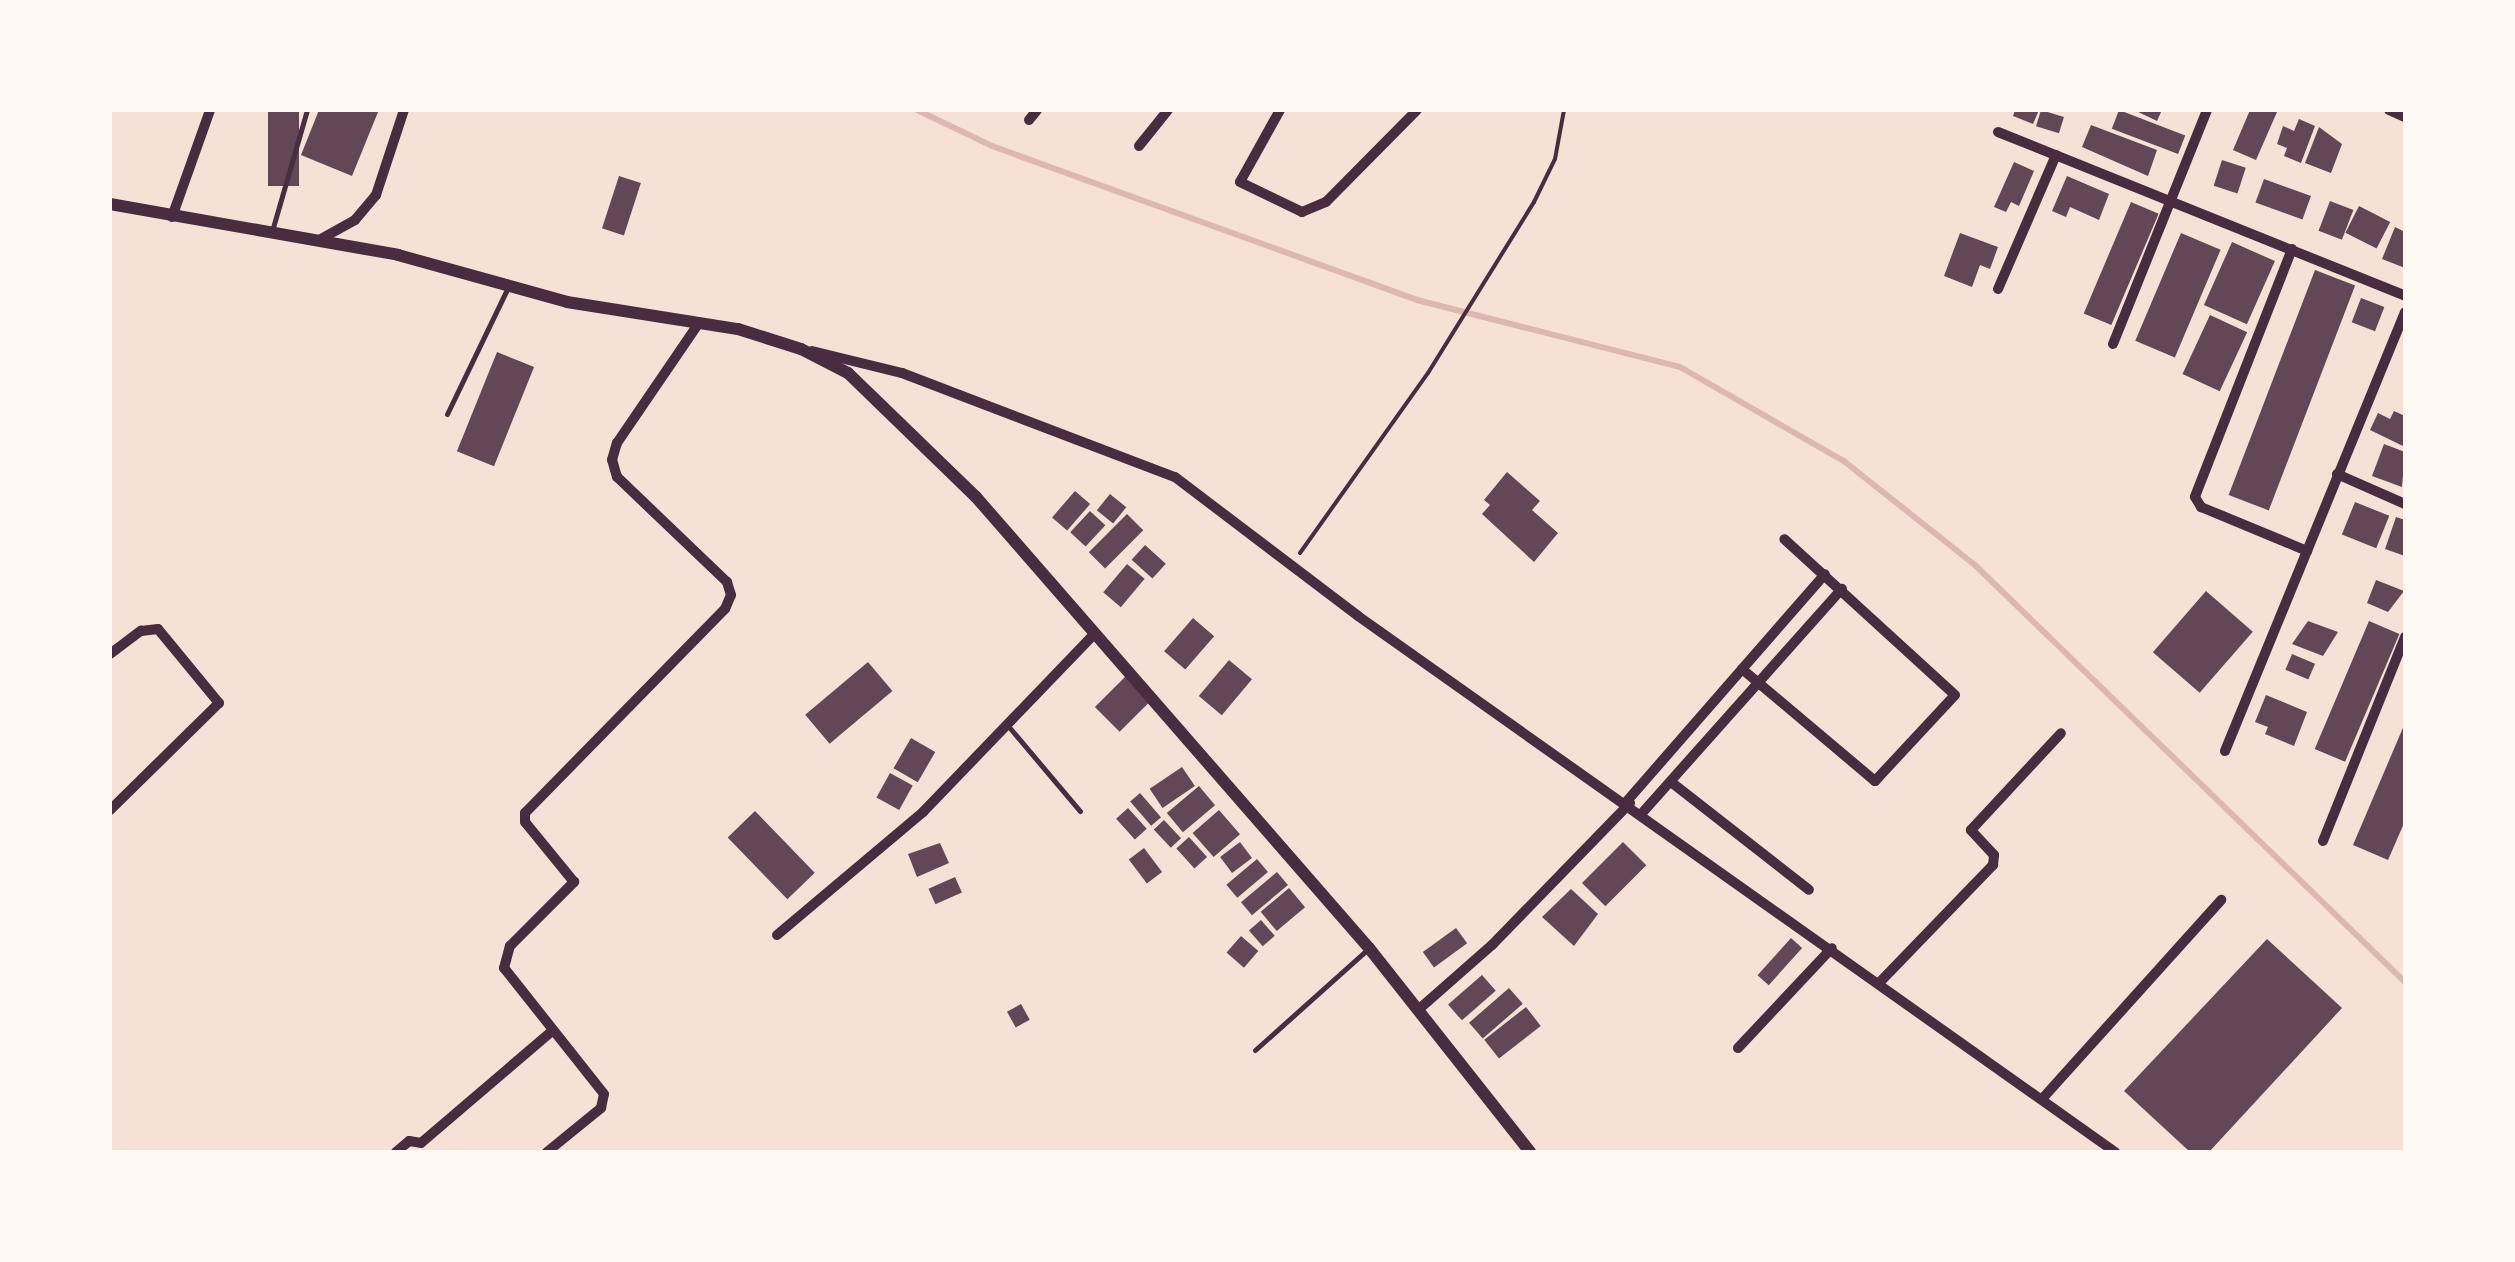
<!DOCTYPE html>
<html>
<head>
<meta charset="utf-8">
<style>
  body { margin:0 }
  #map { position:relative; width:2515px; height:1262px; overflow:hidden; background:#f7e1d7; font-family:Quicksand,sans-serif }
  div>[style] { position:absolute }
  .stream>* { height:6px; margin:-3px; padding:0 3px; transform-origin:3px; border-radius:3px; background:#dcb8b0 }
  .building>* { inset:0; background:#644757; transform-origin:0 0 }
  .path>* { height:4px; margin:-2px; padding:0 2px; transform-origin:2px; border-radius:2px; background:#4a2c40 }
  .service>* { height:5px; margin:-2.5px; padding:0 2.5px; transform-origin:2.5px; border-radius:2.5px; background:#4a2c40 }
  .minor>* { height:10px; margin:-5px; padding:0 5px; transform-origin:5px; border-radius:5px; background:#4a2c40 }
  .tertiary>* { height:12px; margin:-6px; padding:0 6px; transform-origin:6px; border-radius:6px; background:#4a2c40 }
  span { translate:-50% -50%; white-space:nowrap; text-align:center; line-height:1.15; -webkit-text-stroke:8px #fffaf5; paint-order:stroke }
  .frame { position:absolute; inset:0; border:112px solid #fffaf5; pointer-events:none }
</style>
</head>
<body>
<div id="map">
  <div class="stream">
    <div style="left:917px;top:110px;width:83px;rotate:25.6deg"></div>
    <div style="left:992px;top:146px;width:452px;rotate:19.9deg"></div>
    <div style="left:1417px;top:300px;width:271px;rotate:14.3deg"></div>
    <div style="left:1680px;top:367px;width:190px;rotate:29.9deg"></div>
    <div style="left:1845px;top:462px;width:167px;rotate:38.4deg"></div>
    <div style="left:1976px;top:566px;width:598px;rotate:44.12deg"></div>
  </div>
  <div class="building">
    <div style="left:268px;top:110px;width:31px;height:76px"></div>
    <div style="clip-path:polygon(319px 110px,378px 112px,352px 176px,301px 155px)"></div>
    <div style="clip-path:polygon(2015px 110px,2039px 110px,2033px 124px,2013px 116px)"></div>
    <div style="left:2041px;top:110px;width:24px;height:17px;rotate:17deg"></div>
    <div style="left:2119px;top:110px;width:71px;height:20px;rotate:21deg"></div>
    <div style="clip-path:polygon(2134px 110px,2162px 110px,2157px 121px)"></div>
    <div style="clip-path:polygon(2250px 110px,2277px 112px,2256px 160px,2233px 150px)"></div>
    <div style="clip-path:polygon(2299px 119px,2315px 126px,2301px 163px,2284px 156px,2287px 148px,2277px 144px,2283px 126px,2294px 131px)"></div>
    <div style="clip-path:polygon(2091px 125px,2157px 150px,2148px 176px,2082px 147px)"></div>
    <div style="clip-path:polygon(2319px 127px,2342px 144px,2331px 173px,2305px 163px)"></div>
    <div style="left:2222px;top:160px;width:25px;height:27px;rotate:18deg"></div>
    <div style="clip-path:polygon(2014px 162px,2034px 171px,2019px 206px,2011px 202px,2006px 212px,1994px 207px)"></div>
    <div style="left:619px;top:176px;width:23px;height:55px;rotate:18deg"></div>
    <div style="clip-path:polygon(2067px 176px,2109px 194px,2099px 220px,2070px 207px,2066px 217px,2052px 211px)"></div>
    <div style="left:2264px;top:179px;width:50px;height:25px;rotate:20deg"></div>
    <div style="left:2330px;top:201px;width:25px;height:32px;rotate:21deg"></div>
    <div style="left:2131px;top:202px;width:30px;height:121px;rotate:23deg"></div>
    <div style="left:2359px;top:206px;width:35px;height:30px;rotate:27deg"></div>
    <div style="clip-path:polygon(2395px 227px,2405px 232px,2405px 268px,2382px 259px)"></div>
    <div style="clip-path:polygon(1960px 233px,1998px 247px,1990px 269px,1980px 265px,1972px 287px,1944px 276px)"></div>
    <div style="left:2181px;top:233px;width:43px;height:117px;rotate:23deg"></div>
    <div style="left:2232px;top:242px;width:47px;height:69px;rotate:24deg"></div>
    <div style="left:2315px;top:270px;width:43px;height:241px;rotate:21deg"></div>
    <div style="left:2361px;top:298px;width:25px;height:26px;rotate:21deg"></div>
    <div style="left:2210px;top:315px;width:41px;height:65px;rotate:25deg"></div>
    <div style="left:497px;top:352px;width:40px;height:107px;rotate:22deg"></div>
    <div style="clip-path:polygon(2394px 411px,2405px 416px,2405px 447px,2370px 430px,2378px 413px,2390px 419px)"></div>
    <div style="clip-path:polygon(2384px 444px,2405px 452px,2402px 487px,2372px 476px)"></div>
    <div style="clip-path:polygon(1507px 472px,1540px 501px,1532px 510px,1558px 533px,1534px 562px,1482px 514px,1490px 505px,1484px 500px)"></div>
    <div style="left:1075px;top:491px;width:20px;height:35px;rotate:41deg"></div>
    <div style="left:1110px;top:494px;width:21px;height:21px;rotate:39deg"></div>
    <div style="left:2355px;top:502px;width:37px;height:35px;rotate:22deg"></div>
    <div style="left:1090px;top:511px;width:21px;height:29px;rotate:43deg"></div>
    <div style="left:1127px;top:514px;width:23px;height:54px;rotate:45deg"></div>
    <div style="clip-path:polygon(2396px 517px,2405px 520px,2405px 556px,2385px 549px)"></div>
    <div style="left:1145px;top:545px;width:28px;height:20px;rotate:42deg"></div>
    <div style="left:1127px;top:564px;width:23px;height:37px;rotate:40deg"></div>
    <div style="clip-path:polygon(2376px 580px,2404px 591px,2388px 612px,2367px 603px)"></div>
    <div style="left:2206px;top:591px;width:62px;height:81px;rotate:41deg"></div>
    <div style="left:1193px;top:618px;width:28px;height:44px;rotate:41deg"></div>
    <div style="clip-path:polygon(2308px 621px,2338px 632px,2323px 656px,2292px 644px)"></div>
    <div style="left:2369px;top:621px;width:33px;height:139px;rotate:23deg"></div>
    <div style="left:2292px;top:654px;width:25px;height:17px;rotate:23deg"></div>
    <div style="left:1229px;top:660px;width:30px;height:47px;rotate:40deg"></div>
    <div style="left:868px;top:662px;width:38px;height:82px;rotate:50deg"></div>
    <div style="left:1126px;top:676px;width:35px;height:44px;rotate:45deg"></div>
    <div style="clip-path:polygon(2266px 695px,2307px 712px,2294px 746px,2265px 734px,2268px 727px,2255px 722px)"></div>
    <div style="clip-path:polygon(2405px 723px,2405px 821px,2388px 860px,2353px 845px)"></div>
    <div style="left:911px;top:738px;width:28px;height:35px;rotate:30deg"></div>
    <div style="left:1182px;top:767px;width:23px;height:39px;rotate:56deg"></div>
    <div style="left:890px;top:773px;width:26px;height:28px;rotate:29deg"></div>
    <div style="left:1199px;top:786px;width:25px;height:42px;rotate:50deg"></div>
    <div style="left:1140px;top:793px;width:32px;height:13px;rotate:49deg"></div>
    <div style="left:1128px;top:808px;width:28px;height:16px;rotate:48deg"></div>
    <div style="left:1219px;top:810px;width:32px;height:35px;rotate:49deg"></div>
    <div style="left:755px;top:811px;width:86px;height:38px;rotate:46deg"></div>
    <div style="left:1164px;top:820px;width:25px;height:14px;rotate:47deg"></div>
    <div style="left:1189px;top:837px;width:27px;height:17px;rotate:48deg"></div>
    <div style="left:1240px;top:842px;width:20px;height:25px;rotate:53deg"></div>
    <div style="left:1623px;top:842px;width:33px;height:58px;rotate:45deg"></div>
    <div style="clip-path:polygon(940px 843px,949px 863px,917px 877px,908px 854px)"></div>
    <div style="left:1144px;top:848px;width:30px;height:19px;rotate:53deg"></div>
    <div style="left:1257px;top:859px;width:17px;height:40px;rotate:50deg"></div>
    <div style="left:1277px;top:872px;width:17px;height:47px;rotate:50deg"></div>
    <div style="left:955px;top:877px;width:17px;height:29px;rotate:66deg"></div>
    <div style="left:1289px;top:888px;width:25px;height:37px;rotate:50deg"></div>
    <div style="clip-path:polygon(1571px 889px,1598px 914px,1574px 946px,1542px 917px)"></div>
    <div style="left:1261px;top:920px;width:21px;height:16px;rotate:49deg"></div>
    <div style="left:1456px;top:928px;width:19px;height:41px;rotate:54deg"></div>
    <div style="left:1241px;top:936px;width:23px;height:22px;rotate:41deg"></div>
    <div style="left:1791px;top:938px;width:15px;height:50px;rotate:42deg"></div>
    <div style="clip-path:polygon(2267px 939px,2342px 1008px,2209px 1152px,2190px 1152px,2124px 1091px)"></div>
    <div style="left:1482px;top:975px;width:21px;height:45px;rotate:49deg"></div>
    <div style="left:1509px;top:988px;width:21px;height:53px;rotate:49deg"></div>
    <div style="left:1021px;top:1004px;width:18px;height:16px;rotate:61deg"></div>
    <div style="left:1526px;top:1007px;width:24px;height:53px;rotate:52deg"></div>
  </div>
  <div class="path">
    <div style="left:1300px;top:553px;width:221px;rotate:-54.6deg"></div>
    <div style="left:1428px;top:373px;width:201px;rotate:-58.2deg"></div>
    <div style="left:1534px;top:202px;width:48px;rotate:-64deg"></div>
    <div style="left:1555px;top:159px;width:50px;rotate:-79.6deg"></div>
  </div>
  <div class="service">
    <div style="left:272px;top:231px;width:126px;rotate:-73.9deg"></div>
    <div style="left:447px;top:414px;width:141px;rotate:-64.3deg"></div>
    <div style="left:1009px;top:727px;width:110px;rotate:49.8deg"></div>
    <div style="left:1255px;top:1050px;width:152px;rotate:-41.8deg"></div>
  </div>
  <div class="minor">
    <div style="left:1280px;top:110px;width:82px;rotate:119.1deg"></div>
    <div style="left:1240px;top:182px;width:69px;rotate:25.8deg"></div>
    <div style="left:1302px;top:212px;width:26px;rotate:-23deg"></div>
    <div style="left:1326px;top:202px;width:129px;rotate:-45.3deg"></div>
    <div style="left:2389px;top:110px;width:17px;rotate:24deg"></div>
    <div style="left:1029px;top:120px;width:13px;rotate:-51deg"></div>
    <div style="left:1998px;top:132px;width:439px;rotate:21.9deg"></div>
    <div style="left:1139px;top:146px;width:46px;rotate:-51.1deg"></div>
    <div style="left:172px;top:217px;width:114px;rotate:-70.4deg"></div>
    <div style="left:319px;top:240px;width:41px;rotate:-29.1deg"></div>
    <div style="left:355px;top:220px;width:33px;rotate:-50deg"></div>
    <div style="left:376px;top:195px;width:89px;rotate:-71.8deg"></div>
    <div style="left:2292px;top:249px;width:266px;rotate:111.4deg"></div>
    <div style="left:2195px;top:497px;width:12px;rotate:59deg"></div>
    <div style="left:2201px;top:507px;width:115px;rotate:22.5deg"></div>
    <div style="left:1998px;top:289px;width:146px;rotate:-66.6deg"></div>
    <div style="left:2113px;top:344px;width:252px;rotate:-68.1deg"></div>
    <div style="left:812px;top:351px;width:93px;rotate:13.7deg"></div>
    <div style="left:902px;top:373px;width:292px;rotate:20.9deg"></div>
    <div style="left:1175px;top:477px;width:230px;rotate:37.2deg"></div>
    <div style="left:1358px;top:616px;width:928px;rotate:35.3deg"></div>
    <div style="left:2337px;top:474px;width:74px;rotate:23.8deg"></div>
    <div style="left:110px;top:654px;width:39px;rotate:-37deg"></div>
    <div style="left:141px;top:631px;width:17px;rotate:-7deg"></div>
    <div style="left:158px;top:629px;width:96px;rotate:50.5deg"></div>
    <div style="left:219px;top:703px;width:153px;rotate:135.5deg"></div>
    <div style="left:1742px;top:669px;width:174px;rotate:40.1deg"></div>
    <div style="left:1875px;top:781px;width:117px;rotate:-47.1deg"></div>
    <div style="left:1955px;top:695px;width:231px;rotate:-137.6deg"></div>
    <div style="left:2225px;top:751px;width:474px;rotate:-67.7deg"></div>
    <div style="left:1671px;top:782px;width:175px;rotate:38deg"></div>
    <div style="left:1627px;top:801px;width:301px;rotate:-48.9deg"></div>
    <div style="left:1643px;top:812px;width:299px;rotate:-48.3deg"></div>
    <div style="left:2323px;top:841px;width:220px;rotate:-68.1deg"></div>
    <div style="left:777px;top:935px;width:191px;rotate:-40.1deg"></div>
    <div style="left:923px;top:812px;width:247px;rotate:-46.1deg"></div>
    <div style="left:1880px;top:982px;width:163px;rotate:-46deg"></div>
    <div style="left:1993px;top:865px;width:10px;rotate:-84deg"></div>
    <div style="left:1994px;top:855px;width:34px;rotate:-133deg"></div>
    <div style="left:1971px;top:830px;width:132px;rotate:-47.1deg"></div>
    <div style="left:1418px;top:1010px;width:98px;rotate:-41.3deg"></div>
    <div style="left:1492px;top:945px;width:198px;rotate:-45.8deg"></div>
    <div style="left:1738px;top:1048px;width:137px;rotate:-46.8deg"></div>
    <div style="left:2042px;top:1099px;width:268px;rotate:-48deg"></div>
    <div style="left:396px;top:1152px;width:17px;rotate:-40deg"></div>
    <div style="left:409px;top:1141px;width:12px;rotate:9deg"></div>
    <div style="left:421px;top:1143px;width:172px;rotate:-40.5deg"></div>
    <div style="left:547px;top:1152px;width:70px;rotate:-39.2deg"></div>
    <div style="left:601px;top:1108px;width:14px;rotate:-78deg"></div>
    <div style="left:604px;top:1094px;width:161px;rotate:-128.4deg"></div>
    <div style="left:504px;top:968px;width:23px;rotate:-75deg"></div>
    <div style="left:510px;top:946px;width:91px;rotate:-45deg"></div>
    <div style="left:574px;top:882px;width:77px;rotate:-129.2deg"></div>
    <div style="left:525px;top:822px;width:9px;rotate:-90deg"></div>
    <div style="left:525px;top:813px;width:286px;rotate:-45.6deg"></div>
    <div style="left:725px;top:609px;width:15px;rotate:-67deg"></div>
    <div style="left:731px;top:595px;width:14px;rotate:-107deg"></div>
    <div style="left:727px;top:582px;width:152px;rotate:-136.3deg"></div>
    <div style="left:617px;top:477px;width:18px;rotate:-106deg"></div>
    <div style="left:612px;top:460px;width:18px;rotate:-74deg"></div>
    <div style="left:617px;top:443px;width:145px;rotate:-55.7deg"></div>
  </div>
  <div class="tertiary">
    <div style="left:110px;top:204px;width:292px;rotate:10deg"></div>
    <div style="left:398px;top:255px;width:175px;rotate:15.5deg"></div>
    <div style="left:567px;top:302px;width:173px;rotate:9deg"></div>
    <div style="left:738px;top:329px;width:66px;rotate:17.6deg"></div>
    <div style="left:801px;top:349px;width:53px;rotate:27.1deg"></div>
    <div style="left:848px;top:373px;width:178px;rotate:44.1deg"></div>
    <div style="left:976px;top:497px;width:598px;rotate:48.93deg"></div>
    <div style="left:1369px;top:948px;width:260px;rotate:51.7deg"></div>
  </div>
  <div class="frame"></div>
</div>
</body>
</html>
